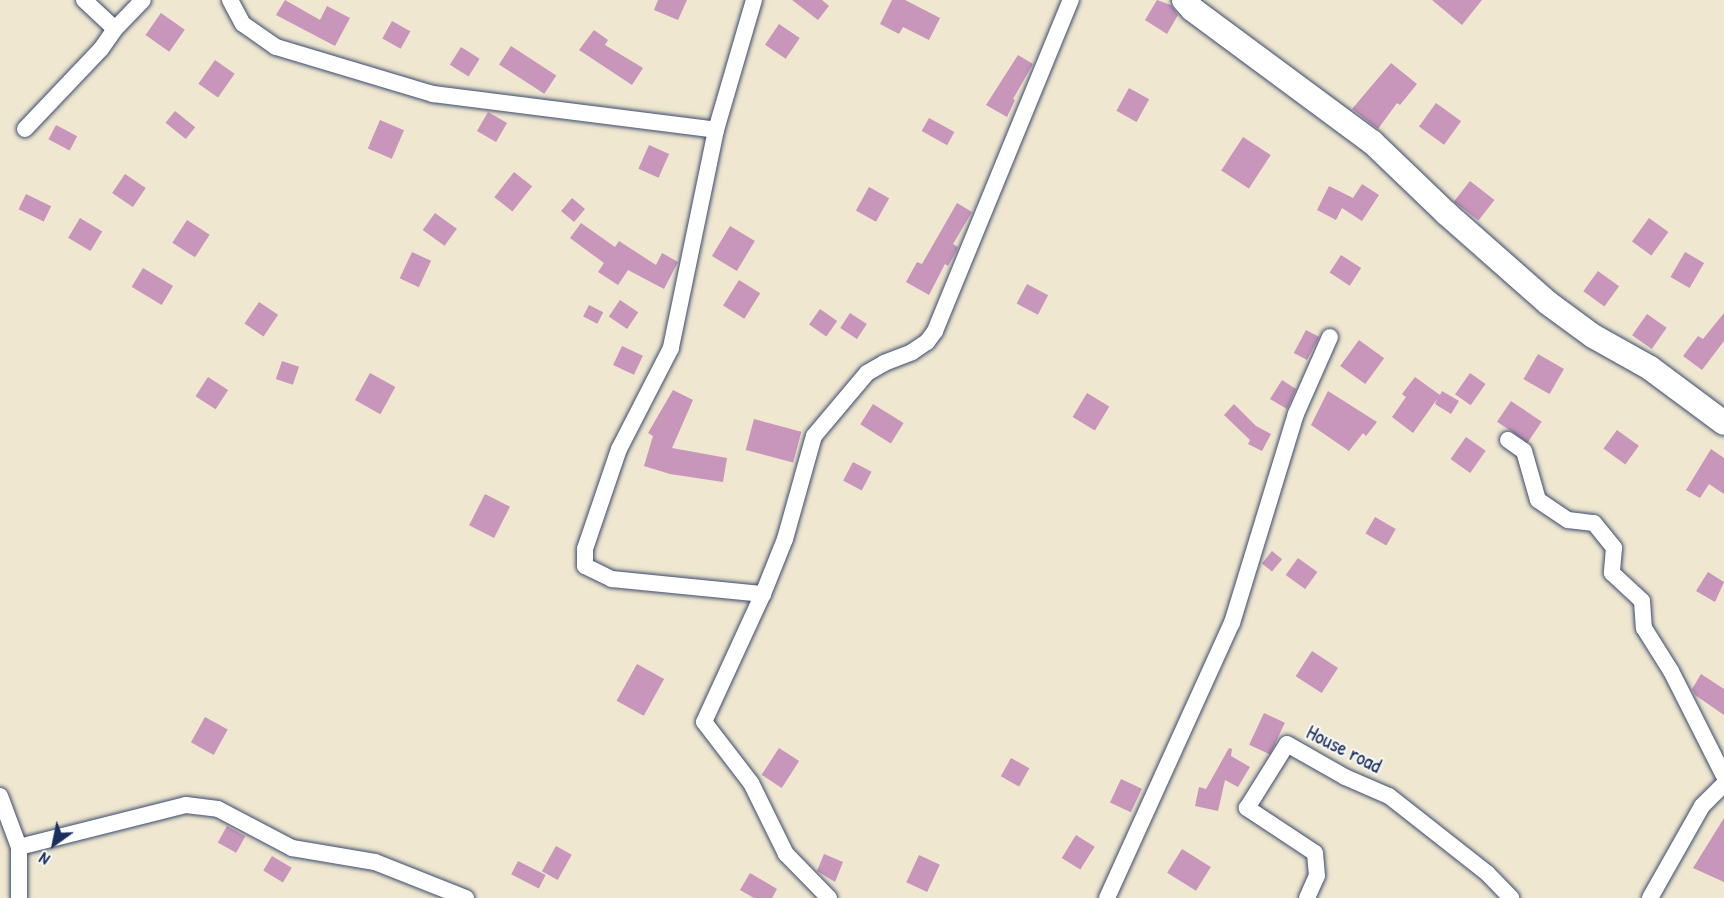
<!DOCTYPE html>
<html>
<head>
<meta charset="utf-8">
<style>
  body { margin:0 }
  #map { position:relative; width:1724px; height:898px; overflow:hidden; background:#efe7cf; font-family:"Patrick Hand",sans-serif }
  div>[style] { position:absolute }
  .building>* { inset:0; background:#c895bb; transform-origin:0 0 }
  .roads { filter:drop-shadow(0 0 2px #3b4b6f) drop-shadow(0 0 2px #3b4b6f) }
  .street>* { height:16px; margin:-8px; padding:0 8px; transform-origin:8px; border-radius:8px; background:#fff }
  .secondary>* { height:24px; margin:-12px; padding:0 12px; transform-origin:12px; border-radius:12px; background:#fff }
  span { translate:-50% -50%; white-space:nowrap; text-align:center; line-height:1.15; -webkit-text-stroke:4.5px #f6f6f2; paint-order:stroke }
  .street-label { font-size:21px; color:#1b2f5e }
  .north { position:absolute; left:24px; top:814px; width:60px; height:60px; -webkit-text-stroke:4px #f6f6f2; paint-order:stroke; rotate:213deg; font-size:16px; font-weight:700; line-height:24px; text-align:center; color:#1b2f5e }
  .north::after { content:''; display:block; margin:auto; width:21px; height:27px; background:#1b2f5e; clip-path:polygon(50% 0,100% 100%,50% 72%,0 100%) }
</style>
</head>
<body>
<div id="map">
  <div class="building">
    <div style="clip-path:polygon(285px 0,320px 20px,327px 6px,350px 18px,335px 46px,276px 15px)"></div>
    <div style="clip-path:polygon(658px 0,687px 0,678px 20px,654px 10px)"></div>
    <div style="clip-path:polygon(792px 0,822px 0,829px 6px,818px 20px)"></div>
    <div style="clip-path:polygon(892px 0,905px 0,940px 18px,929px 40px,903px 27px,899px 34px,880px 24px)"></div>
    <div style="clip-path:polygon(1157px 0,1171px 5px,1178px 15px,1167px 34px,1145px 20px)"></div>
    <div style="clip-path:polygon(1432px 0,1482px 0,1462px 25px)"></div>
    <div style="left:161px;top:13px;width:29px;height:27px;rotate:35deg"></div>
    <div style="left:392px;top:21px;width:21px;height:20px;rotate:29deg"></div>
    <div style="left:779px;top:24px;width:25px;height:25px;rotate:34deg"></div>
    <div style="clip-path:polygon(594px 30px,608px 40px,605px 45px,643px 68px,632px 85px,579px 50px)"></div>
    <div style="left:511px;top:46px;width:54px;height:22px;rotate:33deg"></div>
    <div style="left:461px;top:47px;width:22px;height:21px;rotate:32deg"></div>
    <div style="clip-path:polygon(1018px 55px,1033px 64px,1013px 99px,1015px 100px,1007px 117px,986px 105px)"></div>
    <div style="left:215px;top:60px;width:24px;height:29px;rotate:35deg"></div>
    <div style="clip-path:polygon(1391px 63px,1417px 84px,1400px 105px,1397px 103px,1378px 129px,1352px 109px)"></div>
    <div style="left:1129px;top:88px;width:23px;height:26px;rotate:29deg"></div>
    <div style="left:1436px;top:103px;width:31px;height:29px;rotate:36deg"></div>
    <div style="left:175px;top:111px;width:26px;height:15px;rotate:39deg"></div>
    <div style="left:488px;top:112px;width:22px;height:22px;rotate:30deg"></div>
    <div style="left:929px;top:118px;width:29px;height:15px;rotate:29deg"></div>
    <div style="left:380px;top:120px;width:26px;height:31px;rotate:23deg"></div>
    <div style="left:56px;top:125px;width:24px;height:16px;rotate:28deg"></div>
    <div style="left:1243px;top:137px;width:33px;height:40px;rotate:33deg"></div>
    <div style="left:649px;top:145px;width:22px;height:26px;rotate:24deg"></div>
    <div style="left:514px;top:172px;width:23px;height:32px;rotate:38deg"></div>
    <div style="left:125px;top:174px;width:25px;height:23px;rotate:34deg"></div>
    <div style="left:1470px;top:181px;width:31px;height:26px;rotate:38deg"></div>
    <div style="clip-path:polygon(1362px 184px,1379px 195px,1362px 221px,1342px 208px,1336px 220px,1317px 210px,1329px 186px,1353px 198px)"></div>
    <div style="left:869px;top:187px;width:23px;height:27px;rotate:29deg"></div>
    <div style="left:26px;top:194px;width:28px;height:17px;rotate:26deg"></div>
    <div style="left:572px;top:198px;width:17px;height:17px;rotate:40deg"></div>
    <div style="clip-path:polygon(957px 203px,972px 212px,953px 244px,958px 247px,957px 250px,948px 266px,945px 264px,929px 295px,906px 282px,917px 262px,922px 264px)"></div>
    <div style="left:435px;top:213px;width:27px;height:21px;rotate:36deg"></div>
    <div style="left:80px;top:218px;width:26px;height:23px;rotate:31deg"></div>
    <div style="left:1649px;top:218px;width:24px;height:29px;rotate:36deg"></div>
    <div style="left:187px;top:220px;width:27px;height:27px;rotate:33deg"></div>
    <div style="clip-path:polygon(581px 223px,615px 247px,619px 241px,656px 265px,662px 253px,678px 262px,664px 289px,628px 270px,618px 285px,598px 272px,604px 263px,570px 238px)"></div>
    <div style="left:730px;top:226px;width:29px;height:35px;rotate:31deg"></div>
    <div style="left:412px;top:252px;width:21px;height:29px;rotate:25deg"></div>
    <div style="left:1685px;top:252px;width:22px;height:29px;rotate:30deg"></div>
    <div style="left:1341px;top:255px;width:24px;height:21px;rotate:33deg"></div>
    <div style="left:143px;top:268px;width:35px;height:22px;rotate:31deg"></div>
    <div style="left:1598px;top:271px;width:26px;height:25px;rotate:36deg"></div>
    <div style="left:739px;top:280px;width:25px;height:30px;rotate:32deg"></div>
    <div style="left:1027px;top:284px;width:24px;height:22px;rotate:28deg"></div>
    <div style="left:620px;top:300px;width:22px;height:20px;rotate:34deg"></div>
    <div style="left:259px;top:302px;width:23px;height:26px;rotate:34deg"></div>
    <div style="left:589px;top:305px;width:16px;height:13px;rotate:27deg"></div>
    <div style="left:820px;top:309px;width:21px;height:19px;rotate:35deg"></div>
    <div style="left:850px;top:313px;width:20px;height:18px;rotate:33deg"></div>
    <div style="clip-path:polygon(1724px 313px,1724px 341px,1702px 370px,1683px 356px,1698px 336px,1703px 339px)"></div>
    <div style="left:1647px;top:314px;width:24px;height:26px;rotate:35deg"></div>
    <div style="left:1306px;top:330px;width:15px;height:26px;rotate:28deg"></div>
    <div style="left:1359px;top:340px;width:31px;height:32px;rotate:36deg"></div>
    <div style="left:622px;top:346px;width:23px;height:21px;rotate:25deg"></div>
    <div style="left:1538px;top:354px;width:30px;height:29px;rotate:30deg"></div>
    <div style="left:282px;top:361px;width:18px;height:19px;rotate:19deg"></div>
    <div style="left:370px;top:373px;width:29px;height:31px;rotate:29deg"></div>
    <div style="left:1470px;top:373px;width:19px;height:26px;rotate:35deg"></div>
    <div style="left:208px;top:377px;width:24px;height:23px;rotate:33deg"></div>
    <div style="clip-path:polygon(1415px 377px,1440px 395px,1442px 391px,1459px 401px,1451px 414px,1435px 404px,1437px 399px,1413px 433px,1392px 417px,1406px 397px,1402px 394px)"></div>
    <div style="clip-path:polygon(1282px 380px,1296px 389px,1287px 409px,1270px 399px)"></div>
    <div style="clip-path:polygon(673px 390px,693px 400px,672px 448px,727px 458px,723px 482px,670px 474px,644px 466px,653px 436px,648px 433px)"></div>
    <div style="clip-path:polygon(1328px 391px,1377px 422px,1366px 436px,1363px 433px,1349px 451px,1311px 425px)"></div>
    <div style="left:1087px;top:393px;width:26px;height:28px;rotate:31deg"></div>
    <div style="left:1511px;top:401px;width:37px;height:25px;rotate:34deg"></div>
    <div style="left:873px;top:404px;width:36px;height:24px;rotate:32deg"></div>
    <div style="clip-path:polygon(1234px 404px,1256px 426px,1271px 434px,1262px 451px,1248px 444px,1250px 440px,1224px 415px)"></div>
    <div style="left:754px;top:419px;width:49px;height:32px;rotate:15deg"></div>
    <div style="left:1617px;top:430px;width:27px;height:23px;rotate:36deg"></div>
    <div style="left:1466px;top:437px;width:24px;height:27px;rotate:35deg"></div>
    <div style="clip-path:polygon(1711px 449px,1724px 458px,1724px 494px,1709px 484px,1700px 498px,1686px 490px)"></div>
    <div style="left:853px;top:462px;width:21px;height:21px;rotate:28deg"></div>
    <div style="left:485px;top:494px;width:28px;height:35px;rotate:27deg"></div>
    <div style="left:1375px;top:517px;width:24px;height:19px;rotate:30deg"></div>
    <div style="left:1272px;top:551px;width:13px;height:16px;rotate:39deg"></div>
    <div style="left:1298px;top:558px;width:24px;height:21px;rotate:36deg"></div>
    <div style="clip-path:polygon(1708px 572px,1724px 582px,1715px 602px,1696px 591px)"></div>
    <div style="left:1312px;top:651px;width:31px;height:30px;rotate:33deg"></div>
    <div style="left:637px;top:664px;width:31px;height:42px;rotate:29deg"></div>
    <div style="clip-path:polygon(1701px 674px,1724px 689px,1724px 715px,1695px 695px,1692px 689px)"></div>
    <div style="left:1264px;top:713px;width:23px;height:35px;rotate:25deg"></div>
    <div style="left:205px;top:717px;width:26px;height:29px;rotate:29deg"></div>
    <div style="left:779px;top:748px;width:24px;height:32px;rotate:33deg"></div>
    <div style="clip-path:polygon(1229px 748px,1232px 749px,1231px 756px,1250px 767px,1238px 787px,1225px 780px,1218px 811px,1195px 806px,1199px 787px,1206px 789px)"></div>
    <div style="left:1011px;top:758px;width:21px;height:21px;rotate:29deg"></div>
    <div style="left:1121px;top:779px;width:23px;height:26px;rotate:25deg"></div>
    <div style="clip-path:polygon(1724px 818px,1724px 882px,1693px 868px)"></div>
    <div style="left:227px;top:826px;width:21px;height:19px;rotate:29deg"></div>
    <div style="left:1076px;top:835px;width:22px;height:27px;rotate:32deg"></div>
    <div style="left:556px;top:846px;width:18px;height:29px;rotate:29deg"></div>
    <div style="left:1182px;top:849px;width:34px;height:28px;rotate:32deg"></div>
    <div style="clip-path:polygon(824px 854px,843px 862px,835px 882px,817px 871px)"></div>
    <div style="left:919px;top:855px;width:23px;height:30px;rotate:25deg"></div>
    <div style="left:272px;top:856px;width:23px;height:17px;rotate:31deg"></div>
    <div style="left:518px;top:861px;width:31px;height:15px;rotate:27deg"></div>
    <div style="clip-path:polygon(750px 873px,777px 889px,772px 898px,754px 898px,740px 890px)"></div>
  </div>
  <div class="roads">
    <div class="street">
      <div style="left:84px;top:0;width:42px;rotate:43.1deg"></div>
      <div style="left:230px;top:0;width:27px;rotate:62deg"></div>
      <div style="left:243px;top:24px;width:40px;rotate:34.9deg"></div>
      <div style="left:276px;top:47px;width:164px;rotate:16.7deg"></div>
      <div style="left:433px;top:94px;width:285px;rotate:7.2deg"></div>
      <div style="left:754px;top:0;width:135px;rotate:106.3deg"></div>
      <div style="left:716px;top:130px;width:223px;rotate:101.7deg"></div>
      <div style="left:671px;top:348px;width:114px;rotate:117.2deg"></div>
      <div style="left:619px;top:449px;width:106px;rotate:108.8deg"></div>
      <div style="left:585px;top:549px;width:17px;rotate:90deg"></div>
      <div style="left:585px;top:566px;width:30px;rotate:26deg"></div>
      <div style="left:612px;top:579px;width:152px;rotate:5.7deg"></div>
      <div style="left:25px;top:129px;width:110px;rotate:-46.5deg"></div>
      <div style="left:101px;top:49px;width:24px;rotate:-55deg"></div>
      <div style="left:115px;top:29px;width:40px;rotate:-46deg"></div>
      <div style="left:1508px;top:440px;width:19px;rotate:35deg"></div>
      <div style="left:1524px;top:451px;width:51px;rotate:74.1deg"></div>
      <div style="left:1538px;top:500px;width:36px;rotate:34deg"></div>
      <div style="left:1568px;top:520px;width:26px;rotate:7deg"></div>
      <div style="left:1594px;top:523px;width:32px;rotate:51deg"></div>
      <div style="left:1614px;top:548px;width:25px;rotate:95deg"></div>
      <div style="left:1612px;top:573px;width:41px;rotate:43deg"></div>
      <div style="left:1642px;top:601px;width:27px;rotate:86deg"></div>
      <div style="left:1644px;top:628px;width:51px;rotate:57.9deg"></div>
      <div style="left:1671px;top:671px;width:118px;rotate:63.2deg"></div>
      <div style="left:0;top:796px;width:54px;rotate:69.6deg"></div>
      <div style="left:19px;top:847px;width:51px;rotate:90deg"></div>
      <div style="left:19px;top:847px;width:172px;rotate:-14.1deg"></div>
      <div style="left:186px;top:805px;width:32px;rotate:7deg"></div>
      <div style="left:218px;top:809px;width:84px;rotate:27.8deg"></div>
      <div style="left:292px;top:848px;width:84px;rotate:9.6deg"></div>
      <div style="left:375px;top:862px;width:98px;rotate:21.6deg"></div>
      <div style="left:829px;top:898px;width:62px;rotate:-134.3deg"></div>
      <div style="left:786px;top:854px;width:79px;rotate:-116.2deg"></div>
      <div style="left:751px;top:783px;width:77px;rotate:-127.6deg"></div>
      <div style="left:704px;top:722px;width:141px;rotate:-65.3deg"></div>
      <div style="left:763px;top:594px;width:59px;rotate:-68.2deg"></div>
      <div style="left:785px;top:539px;width:107px;rotate:-74.3deg"></div>
      <div style="left:814px;top:436px;width:82px;rotate:-49.9deg"></div>
      <div style="left:867px;top:373px;width:20px;rotate:-30deg"></div>
      <div style="left:884px;top:363px;width:30px;rotate:-21deg"></div>
      <div style="left:912px;top:352px;width:18px;rotate:-34deg"></div>
      <div style="left:927px;top:342px;width:14px;rotate:-54deg"></div>
      <div style="left:935px;top:331px;width:358px;rotate:-67.7deg"></div>
      <div style="left:1107px;top:898px;width:302px;rotate:-65.6deg"></div>
      <div style="left:1232px;top:623px;width:219px;rotate:-73deg"></div>
      <div style="left:1296px;top:414px;width:84px;rotate:-66.2deg"></div>
      <div style="left:1307px;top:898px;width:24px;rotate:-66deg"></div>
      <div style="left:1317px;top:876px;width:23px;rotate:-95deg"></div>
      <div style="left:1315px;top:853px;width:82px;rotate:-146.5deg"></div>
      <div style="left:1247px;top:808px;width:75px;rotate:-58deg"></div>
      <div style="left:1287px;top:744px;width:67px;rotate:29.6deg"></div>
      <div style="left:1345px;top:777px;width:48px;rotate:23.4deg"></div>
      <div style="left:1389px;top:796px;width:125px;rotate:38.2deg"></div>
      <div style="left:1487px;top:873px;width:35px;rotate:46deg"></div>
      <div style="left:1650px;top:898px;width:106px;rotate:-60.5deg"></div>
      <div style="left:1702px;top:806px;width:31px;rotate:-45deg"></div>
    </div>
    <div class="secondary">
      <div style="left:1184px;top:0;width:12px;rotate:48deg"></div>
      <div style="left:1192px;top:9px;width:224px;rotate:36.5deg"></div>
      <div style="left:1372px;top:142px;width:103px;rotate:43.8deg"></div>
      <div style="left:1446px;top:213px;width:136px;rotate:41.4deg"></div>
      <div style="left:1548px;top:303px;width:56px;rotate:36.3deg"></div>
      <div style="left:1593px;top:336px;width:65px;rotate:29.3deg"></div>
      <div style="left:1650px;top:368px;width:92px;rotate:36.6deg"></div>
    </div>
  </div>
  <div class="street-label">
    <span style="left:1344px;top:749px;rotate:27deg">House road</span>
  </div>
  <div class="north">N</div>
</div>
</body>
</html>
